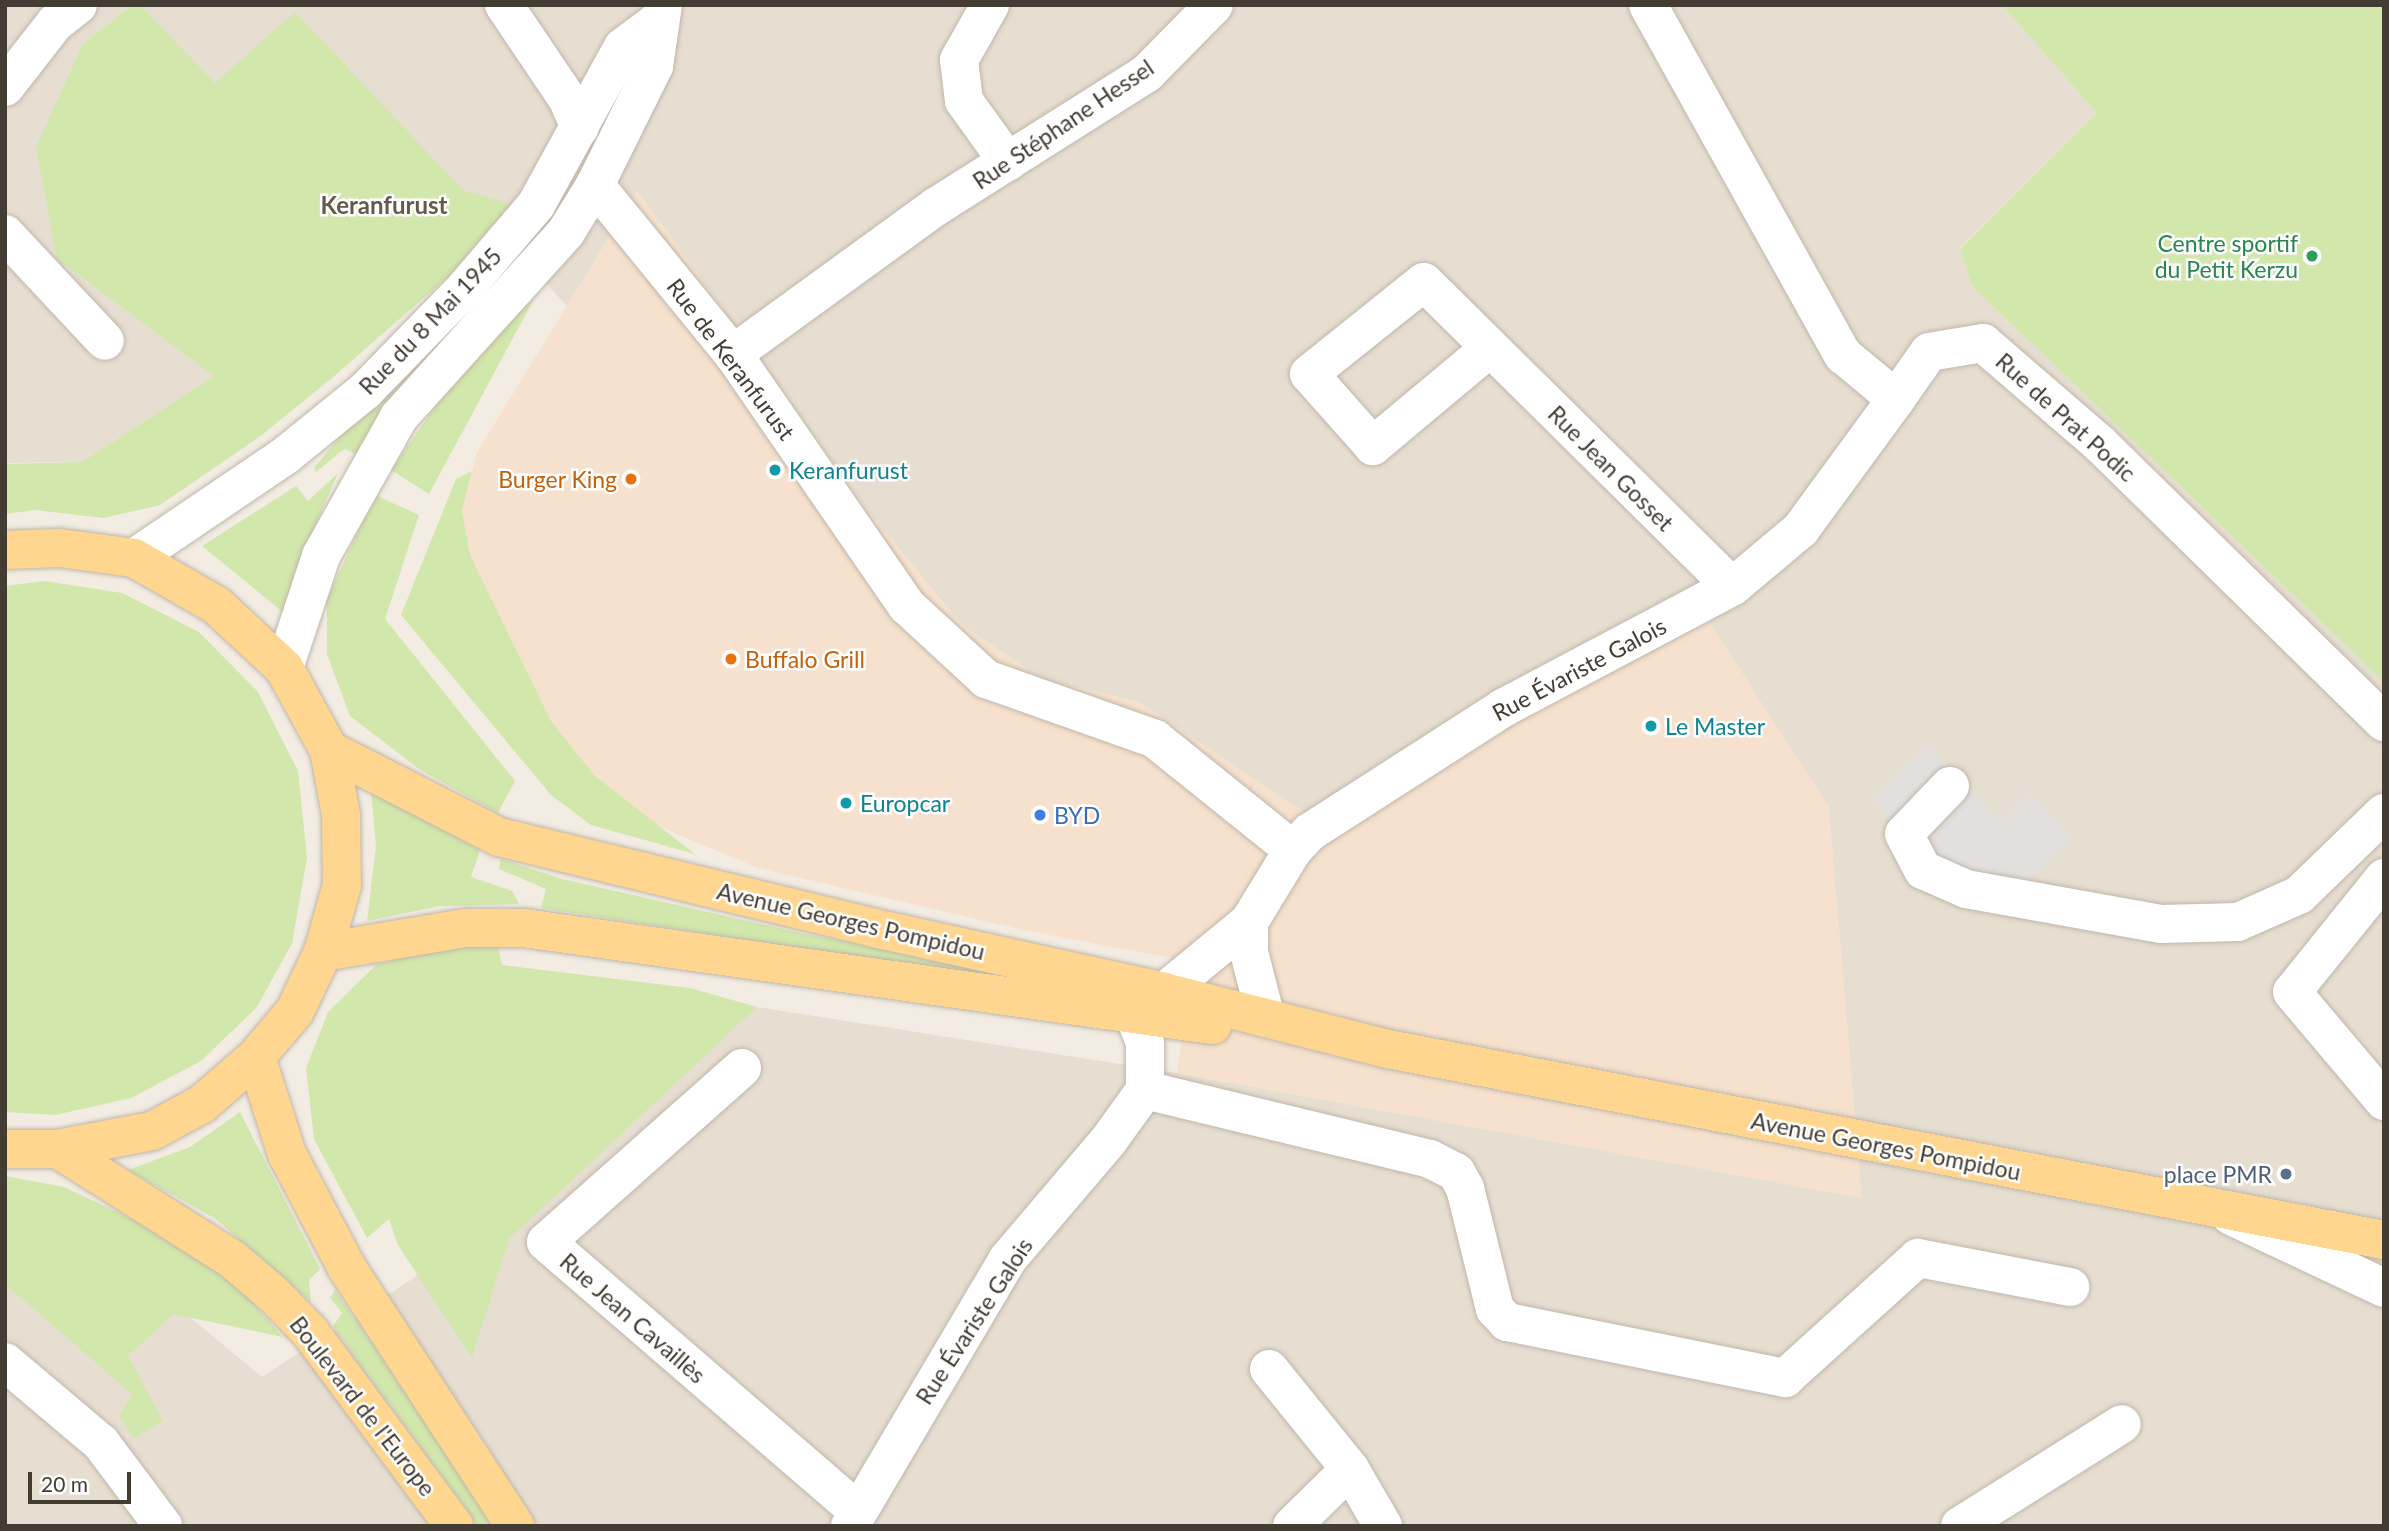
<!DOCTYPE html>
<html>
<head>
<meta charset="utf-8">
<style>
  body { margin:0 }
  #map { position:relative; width:2389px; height:1531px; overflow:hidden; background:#f2ece3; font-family:Lato,sans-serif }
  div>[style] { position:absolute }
  .residential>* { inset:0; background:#e6ded1 }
  .commercial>* { inset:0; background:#f5e1cd }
  .green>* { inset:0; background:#d1e7ab }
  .parking>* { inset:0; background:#e2dfdc }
  .roads { filter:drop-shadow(0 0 2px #c0b6a9) drop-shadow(0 0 2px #c0b6a9) }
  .minor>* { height:38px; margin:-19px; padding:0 19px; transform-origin:19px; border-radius:19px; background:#fff }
  .major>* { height:38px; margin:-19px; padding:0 19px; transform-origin:19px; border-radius:19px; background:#ffd68f }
  .dots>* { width:19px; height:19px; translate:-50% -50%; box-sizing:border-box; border:4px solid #fff; border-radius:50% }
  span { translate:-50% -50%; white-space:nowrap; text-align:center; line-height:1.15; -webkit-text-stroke:5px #fff; paint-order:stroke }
  .street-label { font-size:23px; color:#433c33 }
  .leisure-label { font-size:23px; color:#27864d }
  .right { translate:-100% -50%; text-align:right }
  .culture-label { font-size:23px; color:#0d838f }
  .left { translate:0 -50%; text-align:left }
  .food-label { font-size:23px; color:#c56008 }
  .shop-label { font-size:23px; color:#366cbe }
  .service-label { font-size:23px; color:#4e5e75 }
  .neighbourhood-label { font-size:24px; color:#66594b; font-weight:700 }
  .frame { position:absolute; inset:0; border:7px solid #433c33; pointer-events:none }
  .scale { position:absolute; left:28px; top:1472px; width:103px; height:32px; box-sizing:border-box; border:4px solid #433c33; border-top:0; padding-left:9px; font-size:21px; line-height:24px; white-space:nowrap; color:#433c33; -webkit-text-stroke:5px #fff; paint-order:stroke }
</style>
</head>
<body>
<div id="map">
  <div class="residential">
    <div style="clip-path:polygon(5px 5px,132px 5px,83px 44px,57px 259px,215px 376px,82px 462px,5px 463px)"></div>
    <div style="clip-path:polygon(140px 5px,2002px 5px,2097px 113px,1960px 248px,1972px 286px,2384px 682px,2384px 1526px,5px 1526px,5px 1255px,163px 1295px,262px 1377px,412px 1279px,757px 1007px,1177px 1073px,1862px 1198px,1328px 828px,1137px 701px,1043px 680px,961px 624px,868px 511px,637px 192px,567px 306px,295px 13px,215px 84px)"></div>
  </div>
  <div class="commercial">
    <div style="clip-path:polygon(638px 191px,868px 511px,961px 624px,1043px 680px,1137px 701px,1328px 828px,1703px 612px,1829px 807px,1862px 1198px,1177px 1073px,1192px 962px,1023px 930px,758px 868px,648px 822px,595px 776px,551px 721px,470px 555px,462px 510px,477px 452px)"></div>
  </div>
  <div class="green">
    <div style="clip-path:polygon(132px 5px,140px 5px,215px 83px,295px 12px,463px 190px,510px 204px,459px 267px,332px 378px,258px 438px,160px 505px,104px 518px,35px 510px,5px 514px,5px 464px,82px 462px,214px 376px,57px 259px,36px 147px,83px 44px)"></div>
    <div style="clip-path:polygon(2002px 5px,2384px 5px,2384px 682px,1972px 286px,1960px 249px,2097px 113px)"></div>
    <div style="clip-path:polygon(534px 299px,429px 494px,391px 470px,447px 390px,512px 317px)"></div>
    <div style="clip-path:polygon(415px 366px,418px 371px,356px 454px,344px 449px,316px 472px,314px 468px,342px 434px)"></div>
    <div style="clip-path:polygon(472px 471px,462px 510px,470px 555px,551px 721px,595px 776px,695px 854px,591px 825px,551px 795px,401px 615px,456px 479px)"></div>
    <div style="clip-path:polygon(338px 473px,297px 567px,284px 613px,202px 546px,296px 486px,308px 501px)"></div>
    <div style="clip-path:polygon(375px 495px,419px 515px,385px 619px,515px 781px,498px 813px,419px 769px,350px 716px,327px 654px,327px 599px)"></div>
    <div style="clip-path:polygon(45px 581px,122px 593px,199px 632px,258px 692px,298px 771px,307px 858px,292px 943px,257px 1007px,201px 1061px,131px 1098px,55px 1115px,5px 1112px,5px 586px)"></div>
    <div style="clip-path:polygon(371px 790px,480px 850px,471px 877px,512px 891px,519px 904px,440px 906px,367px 921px,376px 846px)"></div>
    <div style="clip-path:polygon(501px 859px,562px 879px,805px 934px,1207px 1011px,541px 908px,546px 889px,499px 869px)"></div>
    <div style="clip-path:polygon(498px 946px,502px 965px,690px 988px,757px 1007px,509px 1239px,472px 1358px,398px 1245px,389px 1219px,367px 1238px,314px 1139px,306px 1068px,328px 1012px,376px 965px,440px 947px)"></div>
    <div style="clip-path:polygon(240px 1112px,320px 1269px,309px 1280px,311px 1302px,216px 1219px,128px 1170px,190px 1147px)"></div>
    <div style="clip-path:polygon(5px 1176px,64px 1187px,172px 1238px,242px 1291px,283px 1337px,173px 1314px,128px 1356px,163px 1421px,134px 1438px,119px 1416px,132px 1394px,5px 1284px)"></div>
    <div style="clip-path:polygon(335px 1290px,496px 1526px,479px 1526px,333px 1326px,342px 1313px,330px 1298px)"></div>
  </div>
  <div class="parking">
    <div style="clip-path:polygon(1927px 744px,2002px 821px,2030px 793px,2073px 838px,2025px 886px,1930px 861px,1870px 799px)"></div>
  </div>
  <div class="roads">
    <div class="minor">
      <div style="left:504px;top:5px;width:115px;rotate:56deg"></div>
      <div style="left:568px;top:100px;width:30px;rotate:67deg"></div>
      <div style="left:990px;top:5px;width:63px;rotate:119.4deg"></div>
      <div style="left:959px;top:60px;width:41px;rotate:83deg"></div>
      <div style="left:964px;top:101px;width:75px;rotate:54.2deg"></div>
      <div style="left:1648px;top:5px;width:401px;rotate:60.9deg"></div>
      <div style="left:1843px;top:355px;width:69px;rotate:39.7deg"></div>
      <div style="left:1896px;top:399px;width:57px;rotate:-54.9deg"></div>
      <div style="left:1929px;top:352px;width:55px;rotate:-9.5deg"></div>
      <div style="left:1983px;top:343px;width:156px;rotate:40.8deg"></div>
      <div style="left:2101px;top:445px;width:396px;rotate:44.4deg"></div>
      <div style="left:5px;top:87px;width:81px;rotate:-52deg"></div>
      <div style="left:55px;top:23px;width:29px;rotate:-38deg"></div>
      <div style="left:595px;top:185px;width:218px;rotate:50.8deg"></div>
      <div style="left:733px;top:354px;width:306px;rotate:55.4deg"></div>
      <div style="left:907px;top:606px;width:108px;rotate:42.7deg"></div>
      <div style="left:986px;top:679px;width:179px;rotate:19.5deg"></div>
      <div style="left:1155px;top:739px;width:177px;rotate:38.8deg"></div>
      <div style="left:5px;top:234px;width:146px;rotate:46.9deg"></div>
      <div style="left:1490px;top:348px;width:153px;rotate:140.1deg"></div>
      <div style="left:1373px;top:446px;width:96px;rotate:-131.6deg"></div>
      <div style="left:1309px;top:374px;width:147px;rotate:-38.7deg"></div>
      <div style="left:1424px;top:282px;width:433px;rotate:44.7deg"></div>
      <div style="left:733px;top:354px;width:252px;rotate:-36deg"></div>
      <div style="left:937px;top:206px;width:249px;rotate:-32.3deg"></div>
      <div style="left:1147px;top:73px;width:95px;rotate:-45.4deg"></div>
      <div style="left:134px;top:558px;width:184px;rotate:-34.1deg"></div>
      <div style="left:286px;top:455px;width:102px;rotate:-39deg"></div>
      <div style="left:365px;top:391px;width:145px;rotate:-45.8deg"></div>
      <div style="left:466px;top:287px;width:108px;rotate:-49.5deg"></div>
      <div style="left:536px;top:205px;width:180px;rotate:-61.2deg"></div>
      <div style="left:623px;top:47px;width:44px;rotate:-36.6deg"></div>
      <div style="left:284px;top:668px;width:118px;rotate:-71.7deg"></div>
      <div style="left:321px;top:556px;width:159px;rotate:-60.7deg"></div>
      <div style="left:399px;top:417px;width:249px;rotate:-47.9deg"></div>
      <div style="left:566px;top:232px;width:55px;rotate:-58.3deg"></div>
      <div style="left:595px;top:185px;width:133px;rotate:-63.6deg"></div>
      <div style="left:654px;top:66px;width:62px;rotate:-81.6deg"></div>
      <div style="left:1950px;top:786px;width:66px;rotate:133.8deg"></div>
      <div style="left:1904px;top:834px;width:41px;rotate:62.2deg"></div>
      <div style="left:1923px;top:870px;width:47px;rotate:23.8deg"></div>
      <div style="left:1966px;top:889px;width:198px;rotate:10.2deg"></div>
      <div style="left:2161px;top:924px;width:77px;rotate:-1.5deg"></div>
      <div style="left:2238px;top:922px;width:67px;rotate:-23.9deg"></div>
      <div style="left:2299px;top:895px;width:118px;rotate:-44deg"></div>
      <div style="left:2384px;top:878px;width:146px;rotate:128.9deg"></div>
      <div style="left:2292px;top:992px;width:143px;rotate:49.8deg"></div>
      <div style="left:1249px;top:922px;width:30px;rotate:90deg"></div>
      <div style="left:1249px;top:952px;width:68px;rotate:75.6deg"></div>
      <div style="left:1164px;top:992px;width:110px;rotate:-39.5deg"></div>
      <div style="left:1249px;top:922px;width:84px;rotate:-58.6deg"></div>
      <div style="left:1293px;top:850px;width:25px;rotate:-47deg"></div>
      <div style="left:1310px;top:832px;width:229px;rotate:-32.7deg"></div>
      <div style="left:1503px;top:708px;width:259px;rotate:-27.9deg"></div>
      <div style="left:1732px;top:587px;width:90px;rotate:-40deg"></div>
      <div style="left:1801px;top:529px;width:161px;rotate:-53.8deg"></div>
      <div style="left:742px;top:1068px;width:262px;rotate:138.4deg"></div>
      <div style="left:546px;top:1242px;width:410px;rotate:40.8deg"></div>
      <div style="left:1145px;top:1090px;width:293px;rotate:13.6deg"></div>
      <div style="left:1430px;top:1159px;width:29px;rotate:27deg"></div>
      <div style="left:1456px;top:1172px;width:18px;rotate:61deg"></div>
      <div style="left:1465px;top:1188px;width:125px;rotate:76.1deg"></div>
      <div style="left:1495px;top:1309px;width:18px;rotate:47deg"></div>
      <div style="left:1507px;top:1322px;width:284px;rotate:11.4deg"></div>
      <div style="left:1785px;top:1378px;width:179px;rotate:-42.1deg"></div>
      <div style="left:1918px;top:1258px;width:155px;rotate:10.8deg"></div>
      <div style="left:2231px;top:1216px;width:169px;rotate:25.2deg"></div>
      <div style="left:5px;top:1362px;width:126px;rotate:40.2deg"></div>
      <div style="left:101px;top:1443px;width:104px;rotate:53.2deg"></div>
      <div style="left:1269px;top:1369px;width:129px;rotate:51deg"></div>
      <div style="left:1350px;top:1469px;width:66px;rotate:59.9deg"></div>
      <div style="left:850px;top:1526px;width:309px;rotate:-59.4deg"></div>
      <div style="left:1007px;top:1260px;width:157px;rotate:-49.6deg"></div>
      <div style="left:1109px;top:1140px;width:62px;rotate:-54.2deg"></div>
      <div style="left:1145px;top:1090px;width:47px;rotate:-90deg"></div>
      <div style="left:1145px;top:1043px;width:30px;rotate:-111deg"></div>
      <div style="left:1292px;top:1526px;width:81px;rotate:-44.5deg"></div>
      <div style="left:1960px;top:1526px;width:191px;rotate:-32.2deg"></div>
    </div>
    <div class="major">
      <div style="left:5px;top:550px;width:55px;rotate:-2.1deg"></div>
      <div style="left:60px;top:548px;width:75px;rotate:7.7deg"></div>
      <div style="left:134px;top:558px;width:95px;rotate:29.8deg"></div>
      <div style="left:216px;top:605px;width:93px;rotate:42.8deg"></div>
      <div style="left:284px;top:668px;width:94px;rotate:61.2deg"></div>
      <div style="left:329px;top:750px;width:66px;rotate:79.5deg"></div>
      <div style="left:341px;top:815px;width:70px;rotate:89.2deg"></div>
      <div style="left:342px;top:885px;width:70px;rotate:105.8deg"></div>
      <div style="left:323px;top:952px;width:65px;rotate:115.4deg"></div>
      <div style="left:295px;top:1011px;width:60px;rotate:130.3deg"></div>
      <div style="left:256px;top:1057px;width:72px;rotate:139deg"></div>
      <div style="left:202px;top:1104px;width:57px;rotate:151.6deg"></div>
      <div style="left:152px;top:1131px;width:96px;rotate:169.2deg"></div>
      <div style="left:58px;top:1149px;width:53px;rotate:180deg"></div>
      <div style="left:329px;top:750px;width:191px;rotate:27.1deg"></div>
      <div style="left:499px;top:837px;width:386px;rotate:13.6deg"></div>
      <div style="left:874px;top:928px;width:297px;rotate:12.4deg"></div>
      <div style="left:1164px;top:992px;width:231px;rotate:14.3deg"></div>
      <div style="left:1388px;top:1049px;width:1014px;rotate:10.86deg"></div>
      <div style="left:323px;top:952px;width:144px;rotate:-9.6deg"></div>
      <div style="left:465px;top:928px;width:59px"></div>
      <div style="left:524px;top:928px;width:695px;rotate:8.03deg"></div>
      <div style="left:256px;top:1057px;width:102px;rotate:72.3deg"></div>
      <div style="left:287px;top:1154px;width:129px;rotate:62.2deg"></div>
      <div style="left:347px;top:1268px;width:308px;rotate:56.9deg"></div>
      <div style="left:58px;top:1149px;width:206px;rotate:32.3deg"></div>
      <div style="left:232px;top:1259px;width:55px;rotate:40.6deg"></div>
      <div style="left:274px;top:1295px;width:52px;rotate:45.8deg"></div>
      <div style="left:310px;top:1332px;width:242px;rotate:53.4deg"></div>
    </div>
  </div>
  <div class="dots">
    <div style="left:2312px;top:256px;background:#2e9e5b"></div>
    <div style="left:775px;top:470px;background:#0f9aa8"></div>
    <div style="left:631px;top:479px;background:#e8710a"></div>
    <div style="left:731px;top:659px;background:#e8710a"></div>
    <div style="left:1651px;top:726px;background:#0f9aa8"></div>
    <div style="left:846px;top:803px;background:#0f9aa8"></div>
    <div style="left:1040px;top:815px;background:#3f7fe0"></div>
    <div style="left:2286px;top:1174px;background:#5c6f8a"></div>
  </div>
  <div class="street-label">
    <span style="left:1063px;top:124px;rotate:-34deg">Rue Stéphane Hessel</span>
    <span style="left:430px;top:321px;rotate:-46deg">Rue du 8 Mai 1945</span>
    <span style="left:731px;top:359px;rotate:53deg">Rue de Keranfurust</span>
    <span style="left:2066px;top:417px;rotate:42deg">Rue de Prat Podic</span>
    <span style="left:1611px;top:468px;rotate:45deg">Rue Jean Gosset</span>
    <span style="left:1579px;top:669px;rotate:-28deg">Rue Évariste Galois</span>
    <span style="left:851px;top:921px;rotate:13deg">Avenue Georges Pompidou</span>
    <span style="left:1886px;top:1146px;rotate:11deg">Avenue Georges Pompidou</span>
    <span style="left:633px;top:1318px;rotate:41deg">Rue Jean Cavaillès</span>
    <span style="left:974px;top:1321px;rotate:-57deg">Rue Évariste Galois</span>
    <span style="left:363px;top:1406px;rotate:52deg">Boulevard de l'Europe</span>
  </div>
  <div class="leisure-label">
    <span class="right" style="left:2298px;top:256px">Centre sportif<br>du Petit Kerzu</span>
  </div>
  <div class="culture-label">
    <span class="left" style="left:789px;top:470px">Keranfurust</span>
    <span class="left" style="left:1665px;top:726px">Le Master</span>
    <span class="left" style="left:860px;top:803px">Europcar</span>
  </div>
  <div class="food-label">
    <span class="right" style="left:617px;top:479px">Burger King</span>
    <span class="left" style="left:745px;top:659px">Buffalo Grill</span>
  </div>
  <div class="shop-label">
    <span class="left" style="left:1054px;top:815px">BYD</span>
  </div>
  <div class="service-label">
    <span class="right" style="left:2272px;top:1174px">place PMR</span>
  </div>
  <div class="neighbourhood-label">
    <span style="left:384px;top:205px">Keranfurust</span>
  </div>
  <div class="frame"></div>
  <div class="scale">20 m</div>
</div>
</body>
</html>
